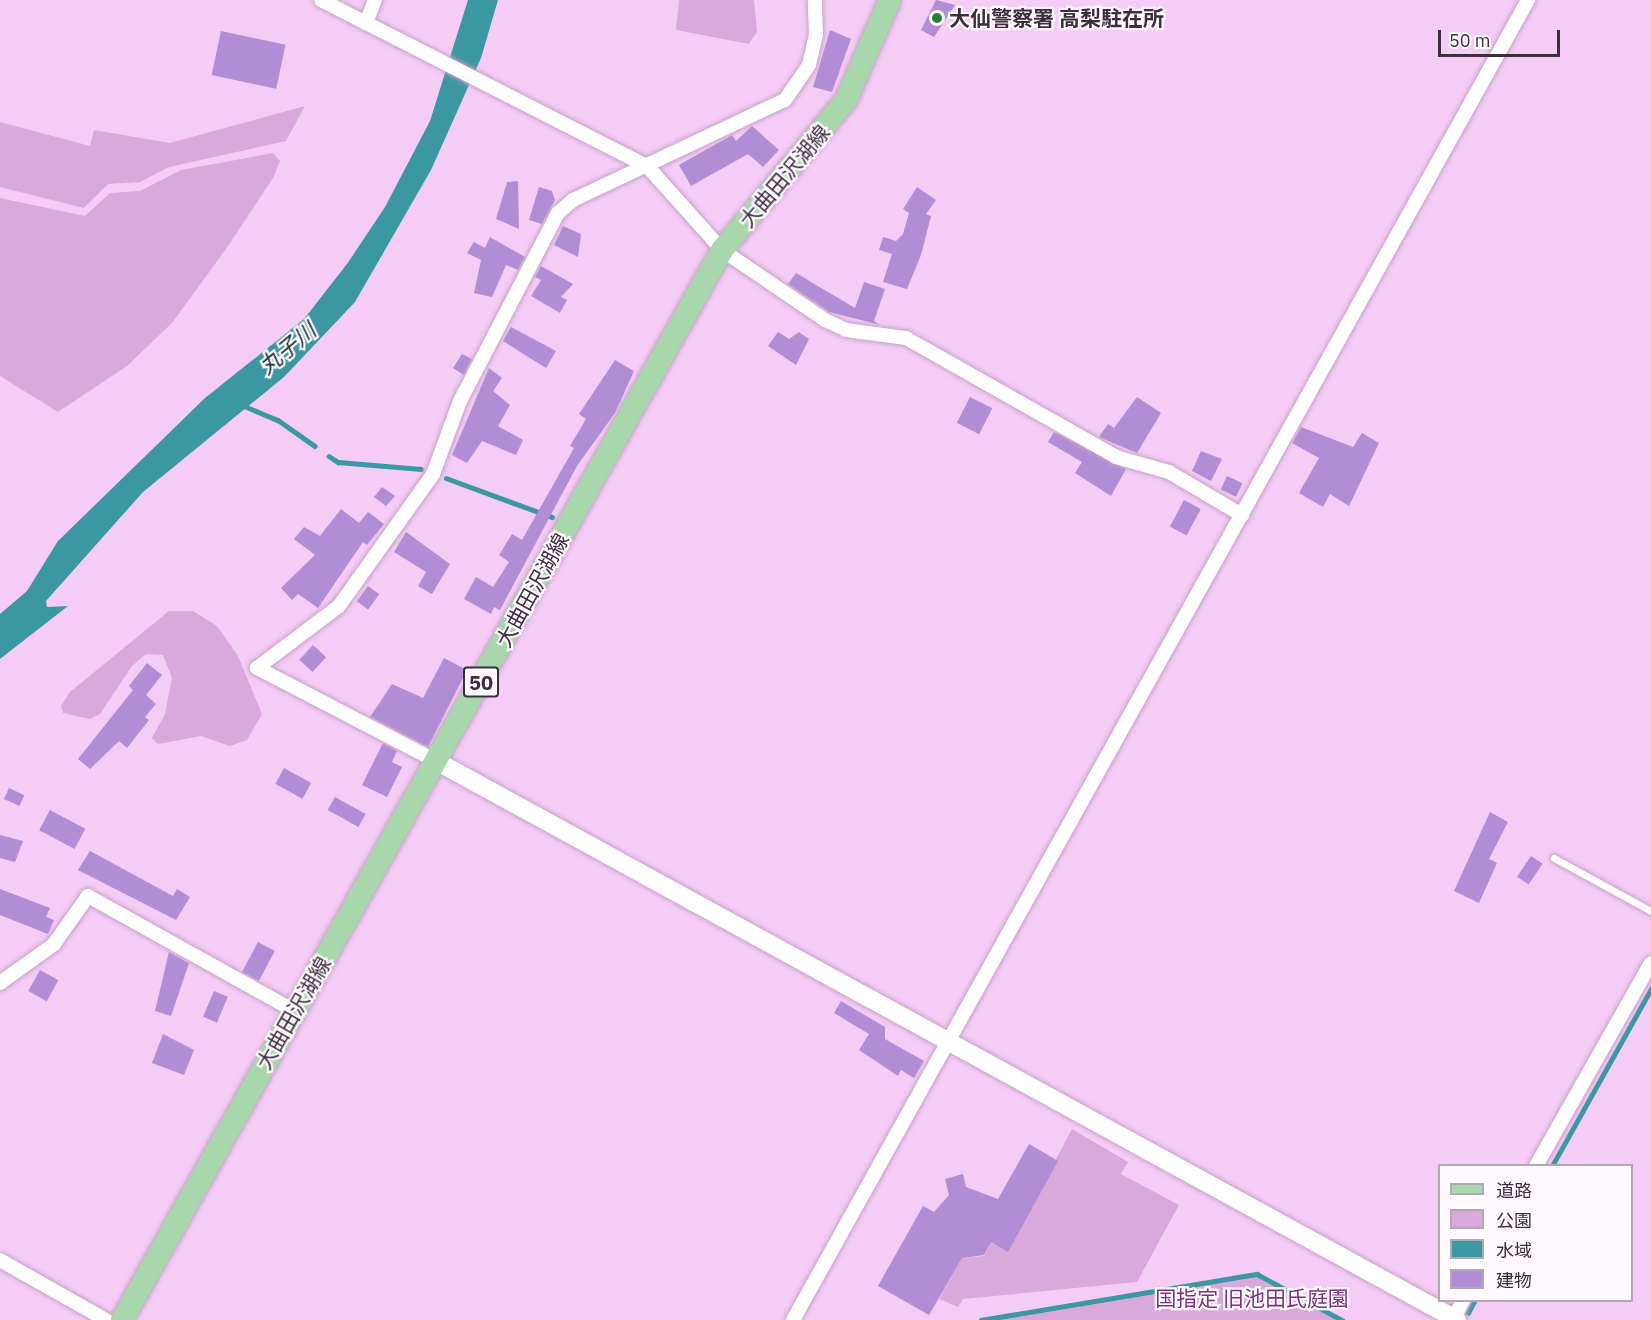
<!DOCTYPE html>
<html>
<head>
<meta charset="utf-8">
<style>
  body { margin:0 }
  #map { position:relative; width:1651px; height:1320px; overflow:hidden; background:#f4ccf5; font-family:"IBM Plex Sans","Noto Sans JP",sans-serif }
  div>[style] { position:absolute }
  .green>* { inset:0; background:#daa9db }
  .water>* { inset:0; background:#3b98a2 }
  .stream>* { height:4.5px; margin:-2.25px; padding:0 2.25px; transform-origin:2.25px; border-radius:2.25px; background:#3b98a2 }
  .building>* { inset:0; background:#b08dd5; transform-origin:0 0 }
  .roads { filter:drop-shadow(0 0 2px #c8a1c8) drop-shadow(0 0 2px #c8a1c8) }
  .service>* { height:7px; margin:-3.5px; padding:0 3.5px; transform-origin:3.5px; border-radius:3.5px; background:#fff }
  .minor>* { height:14px; margin:-7px; padding:0 7px; transform-origin:7px; border-radius:7px; background:#fff }
  .tertiary>* { height:18px; margin:-9px; padding:0 9px; transform-origin:9px; border-radius:9px; background:#fff }
  .primary>* { height:22px; margin:-11px; padding:0 11px; transform-origin:11px; border-radius:11px; background:#a8d7ac }
  .dots>* { width:16px; height:16px; translate:-50% -50%; box-sizing:border-box; border:3px solid #fffaff; border-radius:50% }
  span { translate:-50% -50%; white-space:nowrap; text-align:center; line-height:1.15; -webkit-text-stroke:4.5px #fffaff; paint-order:stroke }
  .shield-label span { padding:2px 4px; background:#fffaff; border:2px solid; border-radius:4px; -webkit-text-stroke-width:0 }
  .shield-label { font-size:20px; color:#3d2d3d; font-weight:700 }
  .poi-label { font-size:21px; color:#3d2d3d; font-weight:700 }
  .left { translate:0 -50%; text-align:left }
  .street-label { font-size:21px; color:#3d2d3d }
  .park-label { font-size:21px; color:#7a337e }
  .water-label { font-size:22px; color:#1a3033; font-style:italic }
  .legend { position:absolute; left:1438px; top:1164px; width:195px; height:138px; box-sizing:border-box; background:#fffaff; border:2px solid #b1a8b1; margin:0; padding:8px 10px; list-style:none; font-size:18px; color:#3d2d3d }
  .legend li { display:flex; align-items:center; gap:12px; height:30px }
  .legend b { width:30px; border:2px solid #b1a8b1 }
  .scale { position:absolute; left:1438px; top:30px; width:122px; height:27px; box-sizing:border-box; border:3px solid #3d2d3d; border-top:0; padding-left:8px; font-size:18px; line-height:21px; white-space:nowrap; color:#3d2d3d; -webkit-text-stroke:4px #fffaff; paint-order:stroke }
</style>
</head>
<body>
<div id="map">
  <div class="green">
    <div style="clip-path:polygon(679px 0,754px 0,757px 32px,749px 44px,676px 30px)"></div>
    <div style="clip-path:polygon(305px 106px,286px 141px,169px 167px,140px 182px,108px 184px,84px 208px,0 187px,0 122px,90px 146px,94px 130px,170px 143px)"></div>
    <div style="clip-path:polygon(273px 153px,280px 161px,273px 178px,226px 249px,172px 323px,127px 366px,58px 412px,0 376px,0 198px,85px 216px,110px 193px,140px 191px,181px 170px)"></div>
    <div style="clip-path:polygon(169px 611px,193px 611px,217px 626px,238px 656px,262px 714px,247px 740px,230px 746px,201px 736px,158px 744px,152px 738px,165px 714px,172px 678px,163px 655px,146px 654px,132px 666px,100px 714px,90px 719px,63px 713px,61px 706px,70px 692px)"></div>
    <div style="clip-path:polygon(1072px 1129px,1128px 1162px,1121px 1174px,1179px 1205px,1137px 1282px,963px 1299px,958px 1307px,939px 1299px,962px 1258px,984px 1256px,991px 1242px,1007px 1251px)"></div>
    <div style="clip-path:polygon(1257px 1274px,1342px 1320px,981px 1320px)"></div>
  </div>
  <div class="water">
    <div style="clip-path:polygon(468px 0,498px 0,481px 58px,431px 170px,355px 302px,284px 377px,143px 492px,46px 601px,47px 607px,68px 606px,0 659px,0 614px,27px 591px,58px 541px,205px 398px,304px 319px,347px 264px,385px 207px,430px 121px)"></div>
  </div>
  <div class="stream">
    <div style="left:242px;top:405px;width:39px;rotate:23deg"></div>
    <div style="left:278px;top:420px;width:45px;rotate:35.1deg"></div>
    <div style="left:329px;top:456px;width:11px;rotate:34deg"></div>
    <div style="left:338px;top:462px;width:83px;rotate:4.8deg"></div>
    <div style="left:446px;top:478px;width:113px;rotate:20.2deg"></div>
    <div style="left:1552px;top:1166px;width:203px;rotate:-60.8deg"></div>
    <div style="left:1468px;top:1313px;width:15px;rotate:-62deg"></div>
    <div style="left:981px;top:1320px;width:280px;rotate:-9.5deg"></div>
    <div style="left:1257px;top:1274px;width:97px;rotate:28.4deg"></div>
  </div>
  <div class="building">
    <div style="clip-path:polygon(936px 0,955px 5px,934px 37px,921px 30px)"></div>
    <div style="clip-path:polygon(830px 30px,851px 39px,832px 92px,813px 87px)"></div>
    <div style="left:221px;top:31px;width:66px;height:45px;rotate:12deg"></div>
    <div style="clip-path:polygon(752px 126px,779px 150px,763px 167px,748px 154px,691px 186px,679px 165px,732px 135px,736px 141px)"></div>
    <div style="clip-path:polygon(518px 181px,519px 229px,496px 219px,507px 182px)"></div>
    <div style="clip-path:polygon(539px 187px,552px 191px,555px 200px,542px 224px,529px 220px)"></div>
    <div style="clip-path:polygon(917px 187px,936px 200px,926px 214px,931px 216px,921px 255px,907px 289px,883px 282px,892px 254px,879px 250px,883px 237px,896px 241px,903px 234px,909px 213px,903px 209px)"></div>
    <div style="clip-path:polygon(563px 226px,581px 234px,578px 257px,554px 245px)"></div>
    <div style="clip-path:polygon(490px 237px,525px 257px,518px 270px,506px 265px,492px 297px,474px 293px,481px 260px,467px 253px,474px 242px,485px 248px)"></div>
    <div style="clip-path:polygon(541px 266px,573px 284px,561px 297px,567px 300px,560px 313px,531px 296px,541px 280px,535px 277px)"></div>
    <div style="clip-path:polygon(796px 273px,855px 308px,864px 282px,885px 289px,874px 321px,880px 325px,829px 312px,788px 284px)"></div>
    <div style="clip-path:polygon(511px 327px,556px 351px,546px 368px,503px 341px)"></div>
    <div style="clip-path:polygon(778px 332px,789px 339px,799px 332px,809px 339px,796px 365px,768px 346px)"></div>
    <div style="clip-path:polygon(462px 354px,472px 359px,464px 375px,453px 368px)"></div>
    <div style="clip-path:polygon(615px 360px,634px 371px,615px 413px,577px 466px,500px 610px,494px 607px,491px 614px,464px 599px,476px 577px,493px 587px,509px 562px,499px 555px,512px 534px,522px 540px,574px 448px,570px 446px,586px 419px,579px 414px)"></div>
    <div style="clip-path:polygon(489px 368px,502px 378px,493px 391px,510px 405px,498px 426px,523px 440px,516px 455px,482px 441px,467px 463px,452px 455px)"></div>
    <div style="left:970px;top:397px;width:25px;height:29px;rotate:27deg"></div>
    <div style="clip-path:polygon(1137px 397px,1161px 413px,1137px 453px,1099px 437px,1108px 424px,1114px 428px)"></div>
    <div style="clip-path:polygon(1301px 427px,1353px 447px,1362px 433px,1379px 443px,1349px 506px,1330px 494px,1323px 507px,1299px 493px,1319px 458px,1292px 443px)"></div>
    <div style="clip-path:polygon(1054px 432px,1126px 469px,1111px 496px,1075px 473px,1082px 462px,1048px 442px)"></div>
    <div style="clip-path:polygon(1201px 451px,1222px 459px,1211px 481px,1192px 471px)"></div>
    <div style="left:1227px;top:476px;width:17px;height:15px;rotate:25deg"></div>
    <div style="clip-path:polygon(382px 487px,395px 496px,386px 506px,374px 497px)"></div>
    <div style="left:1184px;top:500px;width:19px;height:30px;rotate:28deg"></div>
    <div style="clip-path:polygon(341px 509px,359px 523px,368px 512px,384px 524px,367px 545px,363px 542px,318px 608px,298px 594px,292px 600px,281px 588px,315px 555px,294px 539px,304px 527px,320px 536px)"></div>
    <div style="clip-path:polygon(406px 532px,450px 564px,432px 594px,418px 586px,426px 572px,394px 552px)"></div>
    <div style="left:368px;top:586px;width:14px;height:19px;rotate:36deg"></div>
    <div style="left:313px;top:645px;width:18px;height:20px;rotate:43deg"></div>
    <div style="clip-path:polygon(444px 658px,467px 670px,428px 747px,370px 717px,392px 684px,423px 698px)"></div>
    <div style="clip-path:polygon(147px 663px,162px 675px,146px 695px,156px 704px,145px 717px,149px 720px,127px 748px,119px 741px,90px 769px,78px 759px,133px 690px,129px 686px)"></div>
    <div style="clip-path:polygon(383px 743px,397px 751px,392px 762px,402px 767px,387px 797px,362px 785px)"></div>
    <div style="left:284px;top:768px;width:31px;height:18px;rotate:29deg"></div>
    <div style="left:9px;top:788px;width:17px;height:12px;rotate:25deg"></div>
    <div style="left:335px;top:797px;width:35px;height:15px;rotate:29deg"></div>
    <div style="left:50px;top:810px;width:40px;height:23px;rotate:28deg"></div>
    <div style="clip-path:polygon(1490px 812px,1508px 822px,1489px 859px,1497px 863px,1479px 903px,1454px 891px)"></div>
    <div style="clip-path:polygon(0 835px,23px 841px,15px 862px,0 858px)"></div>
    <div style="clip-path:polygon(90px 851px,173px 896px,177px 889px,190px 897px,176px 920px,78px 870px)"></div>
    <div style="left:1531px;top:856px;width:14px;height:25px;rotate:34deg"></div>
    <div style="clip-path:polygon(0 889px,50px 908px,46px 917px,54px 920px,48px 934px,0 915px)"></div>
    <div style="left:258px;top:942px;width:19px;height:34px;rotate:28deg"></div>
    <div style="clip-path:polygon(169px 952px,189px 963px,171px 1016px,155px 1011px)"></div>
    <div style="left:40px;top:970px;width:21px;height:24px;rotate:29deg"></div>
    <div style="left:214px;top:991px;width:15px;height:28px;rotate:23deg"></div>
    <div style="clip-path:polygon(841px 1001px,885px 1027px,885px 1039px,924px 1061px,914px 1078px,901px 1070px,898px 1076px,859px 1050px,869px 1034px,834px 1013px)"></div>
    <div style="clip-path:polygon(163px 1034px,194px 1050px,184px 1075px,152px 1063px)"></div>
    <div style="clip-path:polygon(1029px 1144px,1058px 1161px,1008px 1252px,991px 1242px,984px 1255px,962px 1258px,929px 1315px,878px 1286px,923px 1206px,934px 1212px,949px 1195px,945px 1179px,963px 1174px,966px 1187px,998px 1199px)"></div>
  </div>
  <div class="roads">
    <div class="service">
      <div style="left:1554px;top:858px;width:111px;rotate:28.7deg"></div>
    </div>
    <div class="minor">
      <div style="left:321px;top:0;width:51px;rotate:27.1deg"></div>
      <div style="left:366px;top:23px;width:25px;rotate:-69deg"></div>
      <div style="left:366px;top:23px;width:315px;rotate:27deg"></div>
      <div style="left:647px;top:166px;width:113px;rotate:48.2deg"></div>
      <div style="left:722px;top:250px;width:125px;rotate:34.2deg"></div>
      <div style="left:825px;top:320px;width:23px;rotate:25deg"></div>
      <div style="left:846px;top:330px;width:61px;rotate:7.6deg"></div>
      <div style="left:906px;top:338px;width:241px;rotate:29.5deg"></div>
      <div style="left:1116px;top:457px;width:55px;rotate:15.8deg"></div>
      <div style="left:1169px;top:472px;width:85px;rotate:30.5deg"></div>
      <div style="left:436px;top:761px;width:202px;rotate:-152.5deg"></div>
      <div style="left:257px;top:668px;width:103px;rotate:-37.1deg"></div>
      <div style="left:339px;top:606px;width:162px;rotate:-54.5deg"></div>
      <div style="left:433px;top:474px;width:78px;rotate:-69.7deg"></div>
      <div style="left:460px;top:401px;width:212px;rotate:-62.5deg"></div>
      <div style="left:558px;top:213px;width:20px;rotate:-41deg"></div>
      <div style="left:573px;top:200px;width:234px;rotate:-25.3deg"></div>
      <div style="left:785px;top:100px;width:42px;rotate:-55.6deg"></div>
      <div style="left:809px;top:65px;width:31px;rotate:-77deg"></div>
      <div style="left:816px;top:35px;width:35px;rotate:-92deg"></div>
      <div style="left:0;top:983px;width:67px;rotate:-35.8deg"></div>
      <div style="left:54px;top:944px;width:59px;rotate:-54.7deg"></div>
      <div style="left:88px;top:896px;width:237px;rotate:29.1deg"></div>
      <div style="left:1536px;top:1166px;width:233px;rotate:-60.5deg"></div>
      <div style="left:0;top:1260px;width:122px;rotate:29.5deg"></div>
      <div style="left:1454px;top:1318px;width:20px;rotate:-63deg"></div>
      <div style="left:793px;top:1320px;width:1511px;rotate:-60.89deg"></div>
    </div>
    <div class="tertiary">
      <div style="left:436px;top:761px;width:1164px;rotate:28.7deg"></div>
    </div>
    <div class="primary">
      <div style="left:122px;top:1320px;width:1227px;rotate:-60.72deg"></div>
      <div style="left:722px;top:250px;width:195px;rotate:-50.4deg"></div>
      <div style="left:846px;top:100px;width:109px;rotate:-66.3deg"></div>
    </div>
  </div>
  <div class="dots">
    <div style="left:937px;top:18px;background:#258234"></div>
  </div>
  <div class="shield-label">
    <span style="left:481px;top:682px">50</span>
  </div>
  <div class="poi-label">
    <span class="left" style="left:949px;top:18px">大仙警察署 高梨駐在所</span>
  </div>
  <div class="street-label">
    <span style="left:784px;top:176px;rotate:-50deg">大曲田沢湖線</span>
    <span style="left:532px;top:590px;rotate:-61deg">大曲田沢湖線</span>
    <span style="left:293px;top:1013px;rotate:-60deg">大曲田沢湖線</span>
  </div>
  <div class="park-label">
    <span style="left:1252px;top:1298px">国指定 旧池田氏庭園</span>
  </div>
  <div class="water-label">
    <span style="left:287px;top:348px;rotate:-40deg">丸子川</span>
  </div>
  <ul class="legend">
  <li><b style="height:8px;background:#a8d7ac"></b>道路</li>
  <li><b style="height:16px;background:#daa9db"></b>公園</li>
  <li><b style="height:16px;background:#3b98a2"></b>水域</li>
  <li><b style="height:16px;background:#b08dd5"></b>建物</li>
  </ul>
  <div class="scale">50 m</div>
</div>
</body>
</html>
